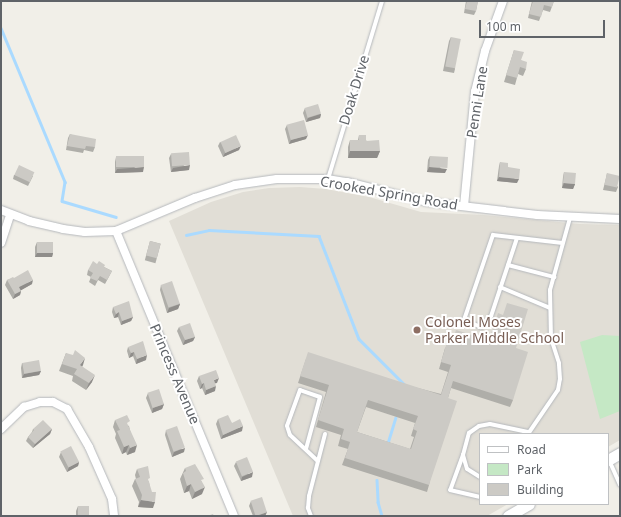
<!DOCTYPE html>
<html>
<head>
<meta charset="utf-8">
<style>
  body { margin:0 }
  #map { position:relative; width:621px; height:517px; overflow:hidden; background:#f1efe8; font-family:"Noto Sans",sans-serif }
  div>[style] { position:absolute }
  .education>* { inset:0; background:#e1ded6 }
  .green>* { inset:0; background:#c5e8c5 }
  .stream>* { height:2.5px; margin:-1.25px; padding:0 1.25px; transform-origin:1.25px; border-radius:1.25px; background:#aadaff }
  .roads { filter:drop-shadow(0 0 1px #b5b8bc) drop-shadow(0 0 1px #b5b8bc) }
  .service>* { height:4px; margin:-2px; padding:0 2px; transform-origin:2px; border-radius:2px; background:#fff }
  .minor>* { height:8px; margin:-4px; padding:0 4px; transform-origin:4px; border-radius:4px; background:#fff }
  .secondary>* { height:11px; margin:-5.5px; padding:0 5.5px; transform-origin:5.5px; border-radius:5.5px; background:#fff }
  .wall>* { inset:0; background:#afaea9; transform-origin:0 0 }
  .shaded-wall>* { inset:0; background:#8f8d8a }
  .building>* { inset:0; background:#cccac5; transform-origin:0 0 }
  .dots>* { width:11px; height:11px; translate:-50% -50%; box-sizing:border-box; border:2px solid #fff; border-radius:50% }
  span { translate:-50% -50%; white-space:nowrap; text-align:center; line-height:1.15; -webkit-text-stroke:4px #fff; paint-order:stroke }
  .street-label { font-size:14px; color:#5f6368 }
  .education-label { font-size:14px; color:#785e54 }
  .left { translate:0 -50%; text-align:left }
  .frame { position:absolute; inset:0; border:2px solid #5f6368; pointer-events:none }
  .legend { position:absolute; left:479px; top:433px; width:130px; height:72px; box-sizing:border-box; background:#fff; border:1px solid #bfc1c3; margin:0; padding:5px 7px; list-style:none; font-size:12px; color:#5f6368 }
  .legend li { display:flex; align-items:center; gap:8px; height:20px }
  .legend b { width:20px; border:1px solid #bfc1c3 }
  .scale { position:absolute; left:479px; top:20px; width:126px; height:18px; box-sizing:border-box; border:2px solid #5f6368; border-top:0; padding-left:5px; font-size:12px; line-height:14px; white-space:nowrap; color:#5f6368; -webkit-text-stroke:3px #fff; paint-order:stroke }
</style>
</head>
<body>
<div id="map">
  <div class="education">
    <div style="clip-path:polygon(300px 187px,326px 189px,369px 197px,421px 212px,484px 215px,580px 224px,620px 225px,620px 440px,608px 447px,608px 434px,480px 434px,480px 504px,508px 504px,487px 516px,293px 516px,169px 221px,211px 202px,243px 192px,269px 188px)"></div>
  </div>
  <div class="green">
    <div style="clip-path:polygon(602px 335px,620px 336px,620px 411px,600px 419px,580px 342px)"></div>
  </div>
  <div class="stream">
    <div style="left:1px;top:28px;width:167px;rotate:67.4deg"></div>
    <div style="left:65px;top:182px;width:19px;rotate:99deg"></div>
    <div style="left:62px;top:201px;width:56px;rotate:16.5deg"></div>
    <div style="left:186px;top:235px;width:24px;rotate:-12deg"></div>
    <div style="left:209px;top:230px;width:110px;rotate:3.1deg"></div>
    <div style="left:319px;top:236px;width:110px;rotate:68.8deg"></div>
    <div style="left:359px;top:339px;width:64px;rotate:45deg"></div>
    <div style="left:387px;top:445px;width:28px;rotate:-73deg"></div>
    <div style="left:377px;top:480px;width:22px;rotate:87deg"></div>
    <div style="left:378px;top:502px;width:15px;rotate:74deg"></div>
  </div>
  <div class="roads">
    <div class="service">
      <div style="left:328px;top:179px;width:186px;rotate:-73.1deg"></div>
      <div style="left:517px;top:238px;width:82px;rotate:108.4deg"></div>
      <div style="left:491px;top:316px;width:15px;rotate:132deg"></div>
      <div style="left:481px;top:327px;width:18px;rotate:-158deg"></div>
      <div style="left:464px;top:320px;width:90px;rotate:-71.2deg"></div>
      <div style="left:493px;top:235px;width:70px;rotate:6.5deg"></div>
      <div style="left:508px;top:265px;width:48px;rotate:14.6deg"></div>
      <div style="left:500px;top:287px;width:54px;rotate:22.8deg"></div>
      <div style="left:528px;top:434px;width:53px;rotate:-55.7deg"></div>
      <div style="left:558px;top:390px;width:11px;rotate:-80deg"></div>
      <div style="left:560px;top:379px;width:16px;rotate:-94deg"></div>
      <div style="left:559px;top:363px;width:25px;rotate:-108deg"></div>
      <div style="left:551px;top:339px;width:49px;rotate:-91.2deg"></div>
      <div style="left:550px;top:290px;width:75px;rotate:-74.5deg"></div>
      <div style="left:306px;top:449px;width:54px;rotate:-74.9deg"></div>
      <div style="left:320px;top:397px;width:21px;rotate:-161deg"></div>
      <div style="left:300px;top:390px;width:38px;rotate:110deg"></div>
      <div style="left:287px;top:426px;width:9px;rotate:72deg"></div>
      <div style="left:290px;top:435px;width:38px;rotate:43deg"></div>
      <div style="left:463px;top:455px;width:37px;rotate:110deg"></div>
      <div style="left:450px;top:490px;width:31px;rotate:13deg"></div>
      <div style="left:609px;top:460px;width:27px;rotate:66deg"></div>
      <div style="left:480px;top:477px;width:15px;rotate:-148deg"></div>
      <div style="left:467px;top:469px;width:15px;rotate:-106deg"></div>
      <div style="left:463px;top:455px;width:23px;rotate:-75deg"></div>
      <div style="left:469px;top:433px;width:12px;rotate:-35deg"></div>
      <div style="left:479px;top:426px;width:11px;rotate:-10deg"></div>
      <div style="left:490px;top:424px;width:40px;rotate:12deg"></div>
      <div style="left:311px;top:516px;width:9px;rotate:-111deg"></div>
      <div style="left:308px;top:508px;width:12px;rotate:-85deg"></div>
      <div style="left:309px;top:496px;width:64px;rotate:-75.5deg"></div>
    </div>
    <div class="minor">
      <div style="left:464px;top:206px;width:115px;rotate:-84.5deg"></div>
      <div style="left:475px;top:92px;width:42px;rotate:-76.3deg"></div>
      <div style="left:485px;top:51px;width:53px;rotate:-70.2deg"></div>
      <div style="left:1px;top:210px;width:30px;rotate:21deg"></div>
      <div style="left:29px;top:221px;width:35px;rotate:13deg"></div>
      <div style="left:63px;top:229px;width:22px;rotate:8deg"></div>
      <div style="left:85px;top:232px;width:31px;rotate:-2deg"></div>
      <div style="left:116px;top:231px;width:86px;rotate:-22.7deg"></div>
      <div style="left:195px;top:198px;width:42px;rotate:-18deg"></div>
      <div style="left:235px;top:185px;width:42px;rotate:-8.1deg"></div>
      <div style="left:277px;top:179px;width:50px"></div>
      <div style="left:327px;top:179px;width:20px;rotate:9deg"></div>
      <div style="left:347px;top:182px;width:82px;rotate:14deg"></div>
      <div style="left:427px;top:202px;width:111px;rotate:6.7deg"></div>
      <div style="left:537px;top:215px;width:83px;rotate:2.8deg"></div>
      <div style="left:116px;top:231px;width:308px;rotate:67.5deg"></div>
      <div style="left:1px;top:243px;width:29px;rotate:-72deg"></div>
      <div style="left:1px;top:429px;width:32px;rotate:-44deg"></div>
      <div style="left:24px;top:407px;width:17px;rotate:-17deg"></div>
      <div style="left:40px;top:402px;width:13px"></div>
      <div style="left:53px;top:402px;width:16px;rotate:27deg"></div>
      <div style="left:67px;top:409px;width:44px;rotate:59.9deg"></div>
      <div style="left:89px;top:447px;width:57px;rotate:66.1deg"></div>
      <div style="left:112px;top:499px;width:17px;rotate:83deg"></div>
    </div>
    <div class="secondary">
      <div style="left:608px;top:460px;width:14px;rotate:-30deg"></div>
      <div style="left:508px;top:516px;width:24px;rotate:-30deg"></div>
    </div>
  </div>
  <div class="wall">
    <div style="clip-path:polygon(466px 1px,478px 1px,476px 11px,474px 15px,464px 13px)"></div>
    <div style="clip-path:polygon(532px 1px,554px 1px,550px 12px,543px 10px,539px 21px,528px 18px)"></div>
    <div style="clip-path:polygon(451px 37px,455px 69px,454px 73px,443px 71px,449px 41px)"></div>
    <div style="clip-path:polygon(514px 50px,521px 60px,526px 69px,523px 76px,518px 74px,515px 85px,504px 82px)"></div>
    <div style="clip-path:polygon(305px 108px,321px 114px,320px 118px,306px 122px,303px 113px)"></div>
    <div style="clip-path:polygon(287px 125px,306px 139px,289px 144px,285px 129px)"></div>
    <div style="clip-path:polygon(70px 134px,95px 147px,93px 152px,84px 150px,83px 153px,66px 150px,68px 138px)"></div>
    <div style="clip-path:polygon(359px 135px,380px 151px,377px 158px,348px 158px,348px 147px,350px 140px,358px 140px)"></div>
    <div style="clip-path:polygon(220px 142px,239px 150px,223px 157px,218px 146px)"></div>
    <div style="clip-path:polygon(171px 154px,189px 170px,171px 172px,169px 158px)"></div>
    <div style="clip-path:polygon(430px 156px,445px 173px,427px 172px,428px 160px)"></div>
    <div style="clip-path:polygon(116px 157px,143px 172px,115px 173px,115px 162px)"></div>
    <div style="clip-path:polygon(500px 162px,508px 167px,517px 183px,497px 181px,499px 166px)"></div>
    <div style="clip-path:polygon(564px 172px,575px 184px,573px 189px,562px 188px,563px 177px)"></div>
    <div style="clip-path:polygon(607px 173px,618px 187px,616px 192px,603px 190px,606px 178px)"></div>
    <div style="clip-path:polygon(14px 175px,33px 176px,28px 186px,13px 179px)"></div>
    <div style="left:150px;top:241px;width:11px;height:20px;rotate:15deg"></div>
    <div style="clip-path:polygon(37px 242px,53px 253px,52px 257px,35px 257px,35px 247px)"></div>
    <div style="clip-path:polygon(104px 267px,112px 271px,105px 284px,98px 280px,95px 286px,89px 282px,91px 277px,87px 275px,88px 270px)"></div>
    <div style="clip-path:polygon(14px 278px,32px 284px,21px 290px,21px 291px,20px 295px,13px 299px,5px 285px,7px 280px)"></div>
    <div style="clip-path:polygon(161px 285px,180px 304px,178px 309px,167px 313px,160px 290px)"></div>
    <div style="clip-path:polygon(113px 307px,133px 317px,131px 321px,121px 325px,118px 317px,114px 318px,112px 312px)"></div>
    <div style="clip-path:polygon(179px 327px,195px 337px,193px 341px,183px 345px,177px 331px)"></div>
    <div style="clip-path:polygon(evenodd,489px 340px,516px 348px,513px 400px,510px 407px,451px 388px,448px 398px,429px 485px,427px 492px,342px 465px,348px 449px,338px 446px,341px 435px,316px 427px,326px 392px,298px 383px,306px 359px,441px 394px,448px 372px,439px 369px,445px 348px,452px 343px,489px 340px,366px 407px,415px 423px,411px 436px,414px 437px,410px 449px,357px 432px,366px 407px)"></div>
    <div style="clip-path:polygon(128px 347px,146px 360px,136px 364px,133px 356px,129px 358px,127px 351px)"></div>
    <div style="clip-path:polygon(66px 353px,83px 365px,82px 366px,92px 382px,86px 390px,72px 381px,73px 376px,59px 371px)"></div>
    <div style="clip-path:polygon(22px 363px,41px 371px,39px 375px,22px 378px,21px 368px)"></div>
    <div style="clip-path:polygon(199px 376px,217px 383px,215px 383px,215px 391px,205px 395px,202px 388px,200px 389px,197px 381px)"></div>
    <div style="clip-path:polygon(148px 393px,164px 404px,162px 409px,152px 413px,146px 398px)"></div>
    <div style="clip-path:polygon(218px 419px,232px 423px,242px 431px,221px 439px,216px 424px)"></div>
    <div style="clip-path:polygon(115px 420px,129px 426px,135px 452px,127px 455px,126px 452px,122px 454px,115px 438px,116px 434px,113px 427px)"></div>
    <div style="clip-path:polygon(33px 429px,52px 429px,50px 434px,33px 448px,26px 441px,28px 437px,32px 432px)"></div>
    <div style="clip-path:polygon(166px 430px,184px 452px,172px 457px,165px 435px)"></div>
    <div style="clip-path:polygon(61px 452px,79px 462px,78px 466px,67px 472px,59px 457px)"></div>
    <div style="clip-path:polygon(236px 462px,252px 477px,241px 481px,234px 466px)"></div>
    <div style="clip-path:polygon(185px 468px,202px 482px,202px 494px,192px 499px,189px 491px,184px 493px,180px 479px)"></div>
    <div style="clip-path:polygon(137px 469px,149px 482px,153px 508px,138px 507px,139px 502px,132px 486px,135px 479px,136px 479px,135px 475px)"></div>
    <div style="clip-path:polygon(251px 501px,267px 512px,265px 516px,253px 516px,249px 506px)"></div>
    <div style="clip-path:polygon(78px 506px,89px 516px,76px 516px,76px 511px)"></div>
  </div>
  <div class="shaded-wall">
    <div style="clip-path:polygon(321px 114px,320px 118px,306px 122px,308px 118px)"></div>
    <div style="clip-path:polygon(308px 135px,306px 139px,289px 144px,291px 140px)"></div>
    <div style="clip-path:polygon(241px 146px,239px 150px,223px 157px,225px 153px)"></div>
    <div style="clip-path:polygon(350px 151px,380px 151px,377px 158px,348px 158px)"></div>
    <div style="clip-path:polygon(190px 165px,189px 170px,171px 172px,173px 168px)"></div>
    <div style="clip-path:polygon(144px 167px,143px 172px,115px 173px,117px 169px)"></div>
    <div style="clip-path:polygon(429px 167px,447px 169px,445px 173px,427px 172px)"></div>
    <div style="clip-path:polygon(499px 177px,519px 179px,517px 183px,497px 181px)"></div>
    <div style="clip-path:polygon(564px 183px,575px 184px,573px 189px,562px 188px)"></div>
    <div style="clip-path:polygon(37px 253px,53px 253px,52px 257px,35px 257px)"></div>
    <div style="clip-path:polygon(33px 280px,32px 284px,18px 292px,19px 287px)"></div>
    <div style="clip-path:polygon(21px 291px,20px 295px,13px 299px,15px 294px)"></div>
    <div style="clip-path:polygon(180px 304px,178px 309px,167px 313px,169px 308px)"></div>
    <div style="clip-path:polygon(119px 312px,118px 317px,114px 318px,116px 314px)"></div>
    <div style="clip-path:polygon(133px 317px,131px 321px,121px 325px,122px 321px)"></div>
    <div style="clip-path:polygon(195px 337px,193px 341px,183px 345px,185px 340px)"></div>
    <div style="clip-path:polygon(134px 352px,133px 356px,129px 358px,131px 353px)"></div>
    <div style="clip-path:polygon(147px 355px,146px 360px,136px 364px,137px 359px)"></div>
    <div style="clip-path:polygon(85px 358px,83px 365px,78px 372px,80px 365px)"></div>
    <div style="clip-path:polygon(41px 371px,39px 375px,22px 378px,24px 374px)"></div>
    <div style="clip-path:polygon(95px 375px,92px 382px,86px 390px,89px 383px)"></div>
    <div style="clip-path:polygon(219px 378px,217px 383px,212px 384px,214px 380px)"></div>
    <div style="clip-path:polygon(204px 383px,202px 388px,200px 389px,202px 384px)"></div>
    <div style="clip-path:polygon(216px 386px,215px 391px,205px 395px,206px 390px)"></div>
    <div style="clip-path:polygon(164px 404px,162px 409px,152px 413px,153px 408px)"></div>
    <div style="clip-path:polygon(243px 426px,242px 431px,221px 439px,223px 435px)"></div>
    <div style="clip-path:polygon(52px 429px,50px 434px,33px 448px,35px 444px)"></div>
    <div style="clip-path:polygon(129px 445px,126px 452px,122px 454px,124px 447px)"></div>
    <div style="clip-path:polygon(137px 445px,135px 452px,127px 455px,130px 448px)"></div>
    <div style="clip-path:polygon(185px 448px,184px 452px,172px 457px,174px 452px)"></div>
    <div style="clip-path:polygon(79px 462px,78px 466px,67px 472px,69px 467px)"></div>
    <div style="clip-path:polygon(253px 472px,252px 477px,241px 481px,242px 477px)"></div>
    <div style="clip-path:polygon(191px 484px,189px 491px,184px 493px,187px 486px)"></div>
    <div style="clip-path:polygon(205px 487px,202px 494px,192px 499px,195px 492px)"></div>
    <div style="clip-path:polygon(141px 500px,155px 502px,153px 508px,138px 507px)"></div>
    <div style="clip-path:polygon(267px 512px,265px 516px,257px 516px)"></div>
  </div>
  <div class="building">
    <div style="clip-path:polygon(467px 1px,478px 1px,476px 11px,465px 9px)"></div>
    <div style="clip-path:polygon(533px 1px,554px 1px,552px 7px,544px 5px,541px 17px,529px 14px)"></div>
    <div style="left:451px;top:37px;width:10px;height:30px;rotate:11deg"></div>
    <div style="clip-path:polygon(514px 50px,524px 52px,521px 60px,527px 62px,526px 69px,520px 67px,517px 78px,506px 75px)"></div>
    <div style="left:318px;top:104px;width:10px;height:14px;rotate:73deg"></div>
    <div style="left:304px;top:120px;width:16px;height:18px;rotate:75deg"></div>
    <div style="clip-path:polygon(70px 134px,96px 139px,95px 147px,86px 146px,85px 149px,67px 146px)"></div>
    <div style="left:236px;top:135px;width:12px;height:17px;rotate:66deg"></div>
    <div style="clip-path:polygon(359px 135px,366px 135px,366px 141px,379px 140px,380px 151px,350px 151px,350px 140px,359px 140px)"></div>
    <div style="left:189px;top:152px;width:13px;height:18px;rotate:86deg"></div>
    <div style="left:144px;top:156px;width:11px;height:28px;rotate:90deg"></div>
    <div style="left:430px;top:156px;width:18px;height:11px;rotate:3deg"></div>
    <div style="clip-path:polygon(500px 162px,508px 163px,508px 167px,520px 169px,519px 179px,499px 177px)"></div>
    <div style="left:19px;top:165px;width:17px;height:11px;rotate:25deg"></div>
    <div style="left:564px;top:172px;width:12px;height:11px;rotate:5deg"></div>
    <div style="left:607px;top:173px;width:13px;height:12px;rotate:13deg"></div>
    <div style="left:150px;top:241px;width:11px;height:15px;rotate:15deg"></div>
    <div style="left:37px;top:242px;width:16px;height:11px"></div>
    <div style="clip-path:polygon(93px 261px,97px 264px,99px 261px,105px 265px,104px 267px,112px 271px,107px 280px,100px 276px,97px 281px,90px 278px,93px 273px,88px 270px)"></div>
    <div style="clip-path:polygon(28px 270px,33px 280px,19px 287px,21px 291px,15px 294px,7px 280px,13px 277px,14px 278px)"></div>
    <div style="left:172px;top:281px;width:24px;height:12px;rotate:71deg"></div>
    <div style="clip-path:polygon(129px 301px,133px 317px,122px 321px,119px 312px,116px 314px,113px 307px)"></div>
    <div style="clip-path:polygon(evenodd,507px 303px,528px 309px,516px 348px,528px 352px,513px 400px,453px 381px,448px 398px,457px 401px,429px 485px,345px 458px,350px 442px,341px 439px,344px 429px,318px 420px,329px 385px,300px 376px,308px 352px,441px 395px,451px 365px,441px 362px,447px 342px,452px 343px,456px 330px,489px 340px,498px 313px,503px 315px,507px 303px,368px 400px,418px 416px,413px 429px,417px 431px,411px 449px,357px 432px,368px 400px)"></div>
    <div style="clip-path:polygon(190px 323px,195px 337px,185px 340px,179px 327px)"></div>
    <div style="clip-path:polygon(143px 341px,147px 355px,137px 359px,134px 352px,131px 353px,128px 347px)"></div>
    <div style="clip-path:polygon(75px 350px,85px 358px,80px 365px,95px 375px,89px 383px,74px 374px,77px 369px,62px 364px,66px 353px,73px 355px)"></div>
    <div style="left:39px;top:360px;width:11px;height:17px;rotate:80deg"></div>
    <div style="clip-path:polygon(216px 370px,219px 378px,214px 380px,216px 386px,206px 390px,204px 383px,202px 384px,199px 376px)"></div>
    <div style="left:159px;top:389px;width:16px;height:12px;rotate:72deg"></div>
    <div style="clip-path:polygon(127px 415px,130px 421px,127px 423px,137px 445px,130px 448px,129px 445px,124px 447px,117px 431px,120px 430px,115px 420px)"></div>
    <div style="clip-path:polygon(228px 415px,232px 423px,240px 419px,243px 426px,223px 435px,218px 419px)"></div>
    <div style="clip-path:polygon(43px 420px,52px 429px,35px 444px,28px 437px,34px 430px,33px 429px)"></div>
    <div style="left:177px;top:426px;width:23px;height:12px;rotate:70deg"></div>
    <div style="left:71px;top:446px;width:18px;height:12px;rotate:63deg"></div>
    <div style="left:247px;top:457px;width:16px;height:12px;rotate:68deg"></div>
    <div style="clip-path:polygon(195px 464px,204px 479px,201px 480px,205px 487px,195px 492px,191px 484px,187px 486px,183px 473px,186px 471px,185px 468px)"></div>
    <div style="clip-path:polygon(148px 466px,150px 478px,148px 479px,152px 492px,156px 492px,155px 502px,141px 500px,142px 495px,135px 479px,140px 477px,137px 469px)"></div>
    <div style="left:262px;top:497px;width:16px;height:12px;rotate:72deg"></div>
    <div style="left:78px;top:506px;width:11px;height:10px"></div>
    <div style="clip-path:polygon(213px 514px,214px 516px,207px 516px)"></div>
  </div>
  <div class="dots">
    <div style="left:417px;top:330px;background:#8d6e63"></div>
  </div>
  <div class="street-label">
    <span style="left:354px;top:90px;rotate:-73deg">Doak Drive</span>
    <span style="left:477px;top:102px;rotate:-81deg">Penni Lane</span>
    <span style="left:389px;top:193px;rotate:10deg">Crooked Spring Road</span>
    <span style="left:175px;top:374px;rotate:67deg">Princess Avenue</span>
  </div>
  <div class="education-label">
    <span class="left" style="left:425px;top:330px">Colonel Moses<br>Parker Middle School</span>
  </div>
  <div class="frame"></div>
  <ul class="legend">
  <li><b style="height:5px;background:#fff"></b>Road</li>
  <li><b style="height:11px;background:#c5e8c5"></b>Park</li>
  <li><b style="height:11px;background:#cccac5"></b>Building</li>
  </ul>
  <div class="scale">100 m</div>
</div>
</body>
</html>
